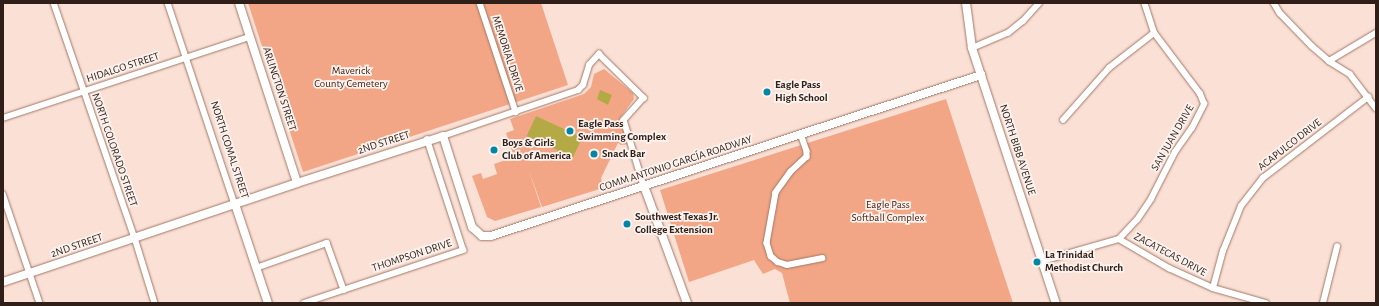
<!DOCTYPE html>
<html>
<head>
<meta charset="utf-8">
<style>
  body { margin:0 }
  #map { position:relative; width:1379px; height:306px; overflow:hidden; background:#fbe0d5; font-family:"Alegreya Sans",sans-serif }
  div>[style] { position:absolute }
  .green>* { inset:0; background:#f3a685 }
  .water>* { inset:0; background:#b3aa46; transform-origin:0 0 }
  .roads { filter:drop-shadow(0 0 1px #a07867) drop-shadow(0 0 1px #a07867) }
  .street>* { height:5.5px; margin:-2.75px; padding:0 2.75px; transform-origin:2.75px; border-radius:2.75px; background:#fff }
  .secondary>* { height:8px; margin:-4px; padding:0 4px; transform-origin:4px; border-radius:4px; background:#fff }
  .dots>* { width:11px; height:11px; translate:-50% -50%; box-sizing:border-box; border:2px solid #fbf2ee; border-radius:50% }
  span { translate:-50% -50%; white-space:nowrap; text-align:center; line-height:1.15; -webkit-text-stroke:3.5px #fbf2ee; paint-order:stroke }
  .street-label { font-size:11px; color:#2f1f18 }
  .park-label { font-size:11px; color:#462212 }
  .poi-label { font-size:11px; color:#2f1f18; font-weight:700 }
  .left { translate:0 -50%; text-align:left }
  .frame { position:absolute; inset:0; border:4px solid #2f1f18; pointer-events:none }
</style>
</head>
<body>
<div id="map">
  <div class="green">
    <div style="clip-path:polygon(248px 3px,541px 3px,568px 85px,303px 172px)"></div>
    <div style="clip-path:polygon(604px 69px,633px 93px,634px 99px,620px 118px,629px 144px,621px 145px,618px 143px,601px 178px,603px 188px,542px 207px,528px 168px,541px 207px,495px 221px,487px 217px,472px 176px,481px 173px,483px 179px,497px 174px,494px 164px,514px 157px,506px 133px,514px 130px,510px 119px,584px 94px,591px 87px,594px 74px)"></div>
    <div style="clip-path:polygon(946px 99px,1013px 303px,790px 303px,782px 273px,775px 269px,763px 274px,754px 260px,689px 282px,660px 190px)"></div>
  </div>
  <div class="water">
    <div style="clip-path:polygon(600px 90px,612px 95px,608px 105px,597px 99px)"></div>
    <div style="left:536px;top:116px;width:51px;height:22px;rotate:25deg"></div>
  </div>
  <div class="roads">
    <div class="street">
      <div style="left:54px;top:3px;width:249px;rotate:71deg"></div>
      <div style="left:135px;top:238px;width:68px;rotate:72.9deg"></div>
      <div style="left:168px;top:3px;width:212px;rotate:71.6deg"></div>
      <div style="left:480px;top:3px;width:115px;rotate:71.7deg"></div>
      <div style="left:1274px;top:3px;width:12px;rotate:59deg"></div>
      <div style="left:1280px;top:13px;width:46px;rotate:45.9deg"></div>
      <div style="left:1312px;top:46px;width:23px;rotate:41deg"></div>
      <div style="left:1329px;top:61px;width:25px;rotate:32deg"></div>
      <div style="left:1350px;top:74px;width:43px;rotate:52.6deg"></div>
      <div style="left:972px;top:48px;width:39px;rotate:-23deg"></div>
      <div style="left:1008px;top:33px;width:19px;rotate:-39deg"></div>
      <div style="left:1023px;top:21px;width:24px;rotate:-48deg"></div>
      <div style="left:1329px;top:61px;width:55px;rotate:-30.8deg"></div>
      <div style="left:3px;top:118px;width:260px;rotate:-18.2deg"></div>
      <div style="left:1063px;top:120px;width:69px;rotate:-48.5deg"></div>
      <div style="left:1109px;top:68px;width:57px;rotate:-37.9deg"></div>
      <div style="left:801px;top:134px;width:18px;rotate:71deg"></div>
      <div style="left:807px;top:151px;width:6px;rotate:90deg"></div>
      <div style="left:807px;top:157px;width:22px;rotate:137deg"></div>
      <div style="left:791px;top:172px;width:26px;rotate:126deg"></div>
      <div style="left:776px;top:193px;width:51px;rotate:100.2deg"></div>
      <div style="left:767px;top:243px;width:14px;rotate:73deg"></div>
      <div style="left:771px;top:256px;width:9px;rotate:41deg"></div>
      <div style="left:778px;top:262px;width:9px;rotate:18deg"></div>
      <div style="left:787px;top:265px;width:36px;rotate:-11deg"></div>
      <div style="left:443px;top:136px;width:143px;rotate:-18.8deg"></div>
      <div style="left:578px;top:90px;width:7px;rotate:-45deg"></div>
      <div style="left:583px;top:85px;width:21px;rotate:-73deg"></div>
      <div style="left:589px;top:65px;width:15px;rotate:-48deg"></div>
      <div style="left:599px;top:54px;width:63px;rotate:44.4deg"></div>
      <div style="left:644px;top:98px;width:30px;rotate:132deg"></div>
      <div style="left:624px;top:120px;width:69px;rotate:73.1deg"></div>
      <div style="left:3px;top:194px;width:115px;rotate:71.3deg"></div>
      <div style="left:1119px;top:239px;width:26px;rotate:-47deg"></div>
      <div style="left:1137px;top:220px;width:25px;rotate:-56deg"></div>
      <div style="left:1151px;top:199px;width:53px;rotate:-62.9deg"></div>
      <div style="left:1175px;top:152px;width:29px;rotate:-55deg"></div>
      <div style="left:1192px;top:128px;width:27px;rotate:-63deg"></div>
      <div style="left:1204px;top:104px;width:11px;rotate:-112deg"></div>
      <div style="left:1200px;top:94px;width:76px;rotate:-127deg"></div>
      <div style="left:1154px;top:33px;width:32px;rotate:-108deg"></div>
      <div style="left:1042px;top:261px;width:80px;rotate:-15.9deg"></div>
      <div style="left:1119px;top:239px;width:58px;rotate:30.1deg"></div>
      <div style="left:1169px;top:268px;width:48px;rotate:24.4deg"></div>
      <div style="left:1213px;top:288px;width:55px;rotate:15.8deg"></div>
      <div style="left:256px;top:268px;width:75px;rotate:-19.4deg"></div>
      <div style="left:327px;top:243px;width:50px;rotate:70.1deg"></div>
      <div style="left:1213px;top:288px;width:38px;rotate:-75deg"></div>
      <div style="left:1223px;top:251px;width:48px;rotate:-68.2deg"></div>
      <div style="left:1241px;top:206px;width:36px;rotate:-52deg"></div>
      <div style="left:1263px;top:178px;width:133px;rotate:-37.6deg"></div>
      <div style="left:304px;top:303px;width:168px;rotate:-18.4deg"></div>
      <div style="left:463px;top:250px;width:116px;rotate:-108.1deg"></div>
      <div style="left:1323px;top:303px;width:58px;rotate:-76deg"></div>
    </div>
    <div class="secondary">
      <div style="left:239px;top:3px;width:189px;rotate:72.1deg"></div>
      <div style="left:966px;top:3px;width:45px;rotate:82.4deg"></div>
      <div style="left:972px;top:48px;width:268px;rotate:71.8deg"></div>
      <div style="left:644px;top:186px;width:125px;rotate:69.8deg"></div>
      <div style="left:235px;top:204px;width:104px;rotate:71.6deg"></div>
      <div style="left:3px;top:282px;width:310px;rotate:-18.6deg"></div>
      <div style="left:297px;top:183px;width:153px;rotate:-17.8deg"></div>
      <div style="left:443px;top:136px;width:96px;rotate:72.3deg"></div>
      <div style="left:472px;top:227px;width:13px;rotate:42deg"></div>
      <div style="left:482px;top:236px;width:9px"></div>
      <div style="left:491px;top:236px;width:516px;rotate:-18.19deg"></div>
    </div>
  </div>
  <div class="dots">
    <div style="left:767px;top:92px;background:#0186a8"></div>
    <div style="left:570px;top:131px;background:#0186a8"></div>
    <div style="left:494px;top:150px;background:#0186a8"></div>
    <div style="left:594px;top:154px;background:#0186a8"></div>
    <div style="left:627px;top:224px;background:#0186a8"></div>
    <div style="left:1037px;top:262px;background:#0186a8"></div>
  </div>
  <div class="street-label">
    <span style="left:507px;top:54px;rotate:72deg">MEMORIAL DRIVE</span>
    <span style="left:123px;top:68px;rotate:-18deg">HIDALGO STREET</span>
    <span style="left:279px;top:89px;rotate:72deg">ARLINGTON STREET</span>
    <span style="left:1173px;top:138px;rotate:-60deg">SAN JUAN DRIVE</span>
    <span style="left:384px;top:143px;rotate:-18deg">2ND STREET</span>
    <span style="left:1290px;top:145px;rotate:-38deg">ACAPULCO DRIVE</span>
    <span style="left:114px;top:150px;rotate:71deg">NORTH COLORADO STREET</span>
    <span style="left:229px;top:150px;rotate:72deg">NORTH COMAL STREET</span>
    <span style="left:1017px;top:150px;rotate:72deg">NORTH BIBB AVENUE</span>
    <span style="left:676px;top:164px;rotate:-18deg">COMM ANTONIO GARCÍA ROADWAY</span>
    <span style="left:77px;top:246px;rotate:-19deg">2ND STREET</span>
    <span style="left:1170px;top:255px;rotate:28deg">ZACATECAS DRIVE</span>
    <span style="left:412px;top:256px;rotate:-18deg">THOMPSON DRIVE</span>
  </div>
  <div class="park-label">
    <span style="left:351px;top:78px">Maverick<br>County Cemetery</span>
    <span style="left:888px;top:212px">Eagle Pass<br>Softball Complex</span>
  </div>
  <div class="poi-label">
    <span class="left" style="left:775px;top:92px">Eagle Pass<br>High School</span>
    <span class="left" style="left:578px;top:131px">Eagle Pass<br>Swimming Complex</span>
    <span class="left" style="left:502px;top:150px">Boys &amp; Girls<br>Club of America</span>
    <span class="left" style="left:602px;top:154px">Snack Bar</span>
    <span class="left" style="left:635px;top:224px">Southwest Texas Jr.<br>College Extension</span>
    <span class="left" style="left:1045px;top:262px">La Trinidad<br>Methodist Church</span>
  </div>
  <div class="frame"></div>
</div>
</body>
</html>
